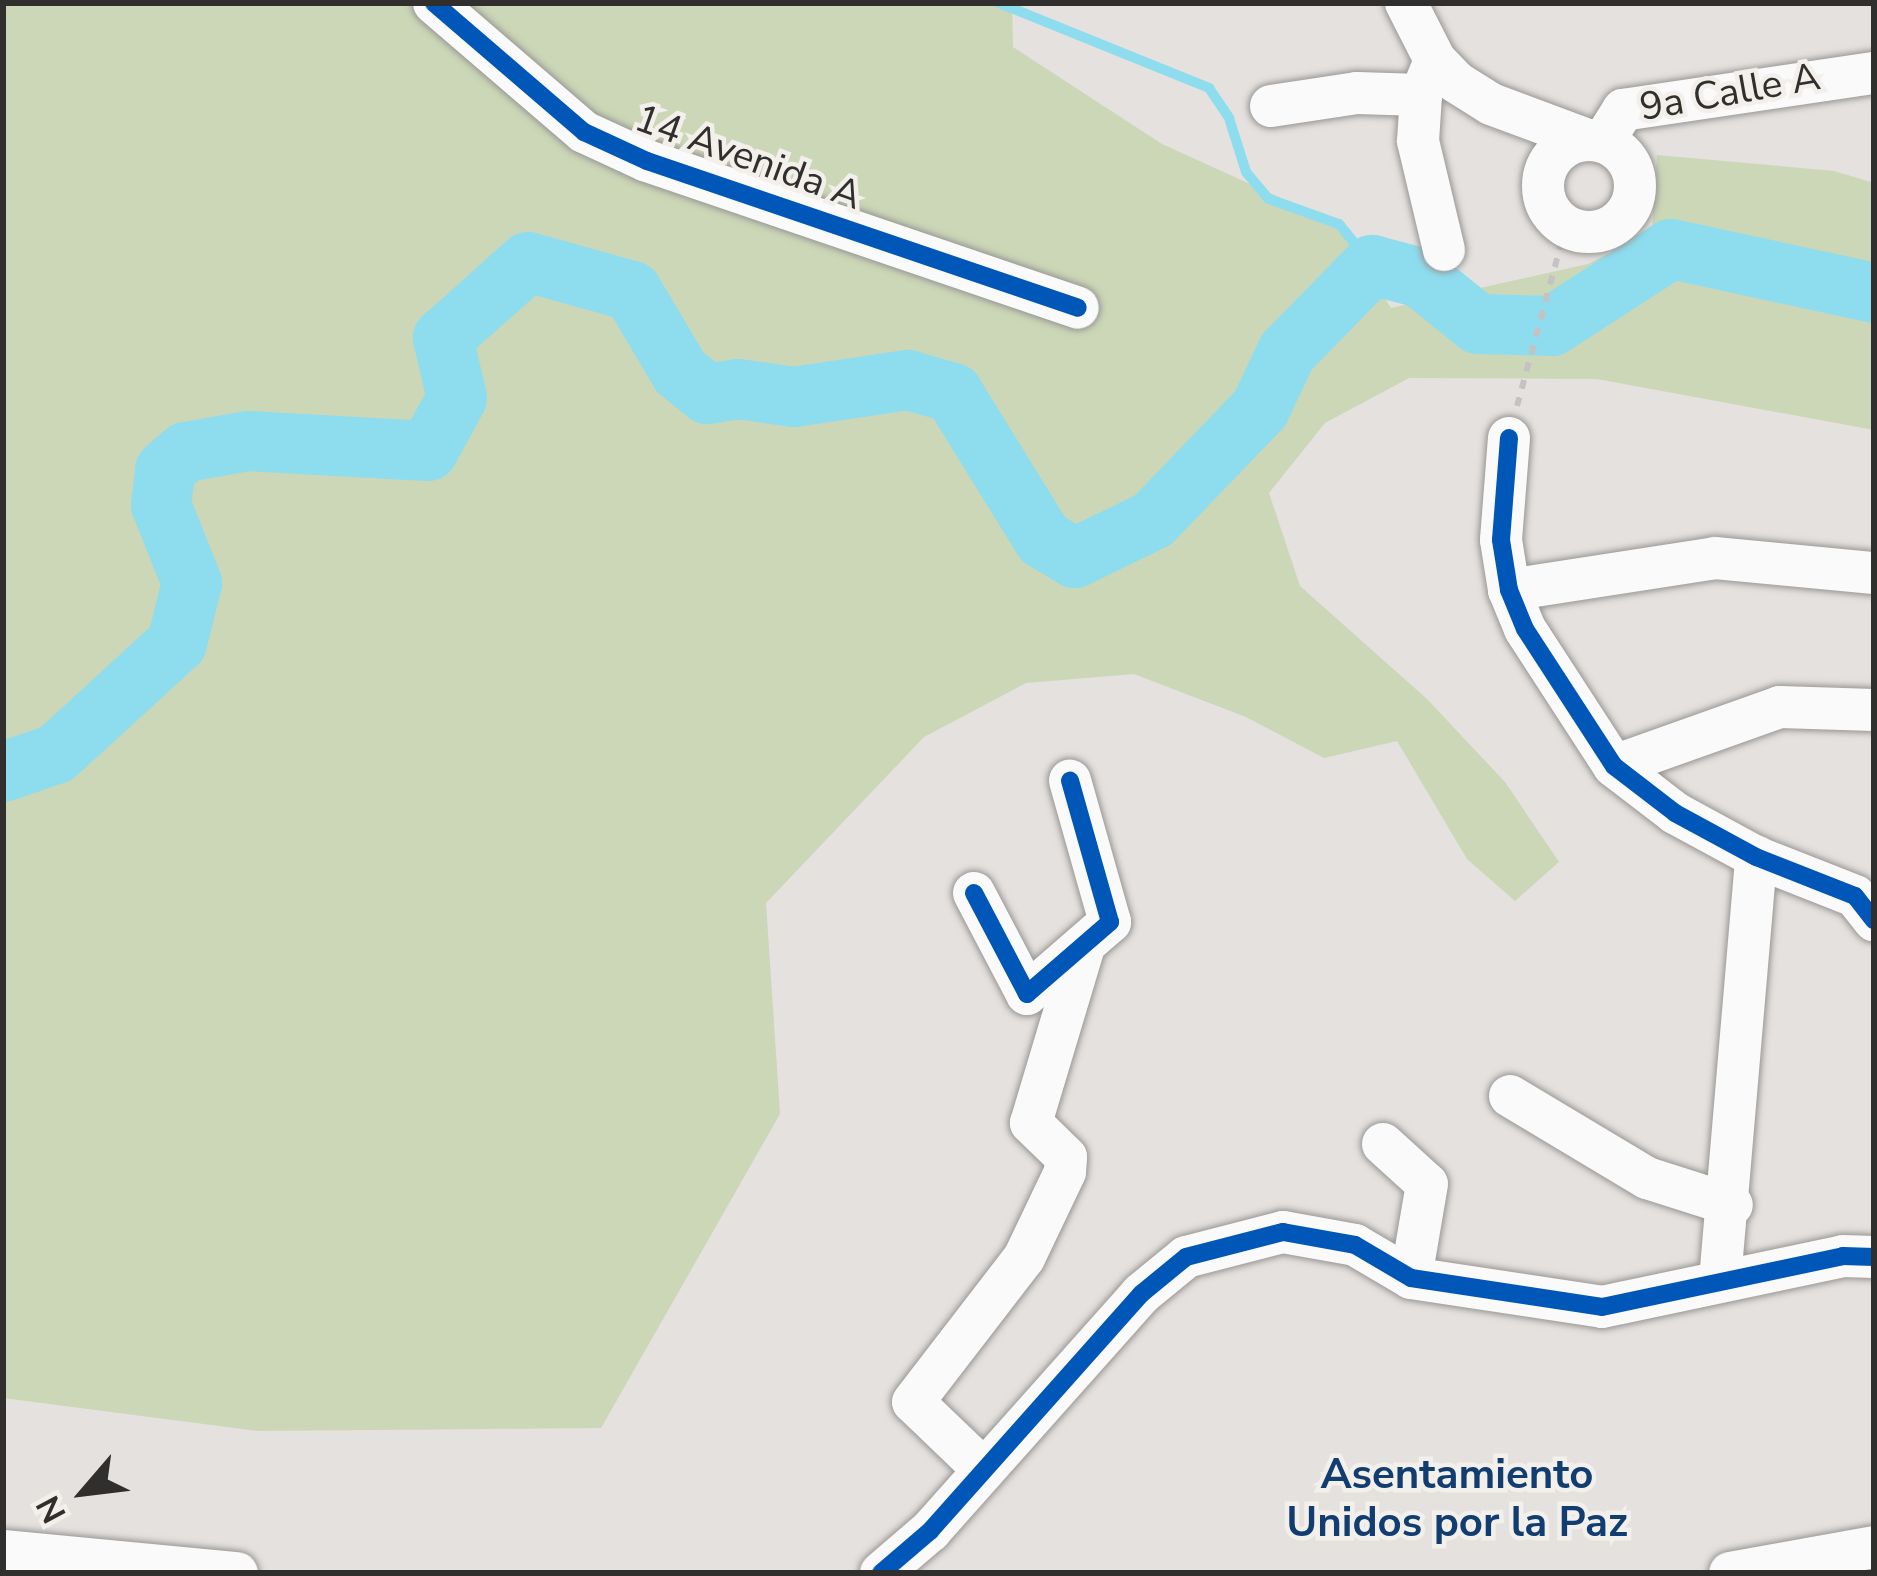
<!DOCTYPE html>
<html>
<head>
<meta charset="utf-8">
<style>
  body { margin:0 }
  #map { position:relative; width:1877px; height:1576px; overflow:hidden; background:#e4e1de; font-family:"Nunito Sans",sans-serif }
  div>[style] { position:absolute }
  .green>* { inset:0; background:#cbd7b7 }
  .stream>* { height:10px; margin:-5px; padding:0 5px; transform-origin:5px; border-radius:5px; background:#8dddef }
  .river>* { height:60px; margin:-30px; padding:0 30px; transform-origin:30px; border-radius:30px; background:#8dddef }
  .path>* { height:6px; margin-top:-3px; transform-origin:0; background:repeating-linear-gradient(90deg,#c4c2c2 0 9px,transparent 0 18px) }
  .roads { filter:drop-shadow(0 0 3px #999795) drop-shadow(0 0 3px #999795) }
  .minor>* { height:42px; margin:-21px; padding:0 21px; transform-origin:21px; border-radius:21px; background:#fbfafa }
  .minor>.ring { margin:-21px; padding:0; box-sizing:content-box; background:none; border:42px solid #fbfafa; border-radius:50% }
  .cycleway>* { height:18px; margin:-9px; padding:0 9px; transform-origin:9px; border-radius:9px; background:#0057b8 }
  span { translate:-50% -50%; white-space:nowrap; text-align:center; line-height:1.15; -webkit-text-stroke:9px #f3efea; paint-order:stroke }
  .street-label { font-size:39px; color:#312f2d }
  .neighbourhood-label { font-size:42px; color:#113d70; font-weight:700 }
  .frame { position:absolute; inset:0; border:6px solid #312f2d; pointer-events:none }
  .north { position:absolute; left:24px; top:1432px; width:120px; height:120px; -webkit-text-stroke:9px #f3efea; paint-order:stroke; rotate:242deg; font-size:33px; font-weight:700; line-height:48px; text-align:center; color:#312f2d }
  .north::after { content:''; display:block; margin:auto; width:42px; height:54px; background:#312f2d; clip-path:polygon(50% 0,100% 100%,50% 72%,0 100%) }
</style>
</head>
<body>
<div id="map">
  <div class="green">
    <div style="clip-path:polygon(3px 3px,1012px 3px,1013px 47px,1162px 144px,1334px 222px,1391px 308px,1588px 264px,1652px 230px,1657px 155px,1834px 171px,1874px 183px,1874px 430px,1597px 379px,1409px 378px,1325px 423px,1269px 493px,1300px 586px,1427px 699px,1505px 782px,1559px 862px,1515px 901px,1467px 859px,1397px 741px,1324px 758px,1246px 717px,1134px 674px,1026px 683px,924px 737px,766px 903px,780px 1114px,601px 1428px,258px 1431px,3px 1398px)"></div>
  </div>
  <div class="stream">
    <div style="left:999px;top:3px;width:227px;rotate:22deg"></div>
    <div style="left:1209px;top:88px;width:36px;rotate:56deg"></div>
    <div style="left:1229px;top:118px;width:57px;rotate:72.5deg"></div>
    <div style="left:1246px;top:172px;width:35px;rotate:50deg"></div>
    <div style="left:1269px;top:199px;width:74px;rotate:19.7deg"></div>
    <div style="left:1339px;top:224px;width:53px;rotate:51.2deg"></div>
  </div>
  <div class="river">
    <div style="left:3px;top:772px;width:56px;rotate:-18.8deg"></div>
    <div style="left:56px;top:754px;width:164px;rotate:-42.5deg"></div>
    <div style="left:177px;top:643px;width:62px;rotate:-76deg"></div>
    <div style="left:192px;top:583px;width:84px;rotate:-111.7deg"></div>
    <div style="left:161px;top:505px;width:35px;rotate:-83deg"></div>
    <div style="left:165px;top:470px;width:28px;rotate:-41deg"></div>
    <div style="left:186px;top:452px;width:63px;rotate:-10.1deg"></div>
    <div style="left:248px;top:441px;width:180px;rotate:3.2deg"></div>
    <div style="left:428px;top:451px;width:60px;rotate:-61.3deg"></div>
    <div style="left:457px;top:398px;width:62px;rotate:-103.1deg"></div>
    <div style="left:443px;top:338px;width:114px;rotate:-41.8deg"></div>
    <div style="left:528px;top:262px;width:108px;rotate:15.6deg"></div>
    <div style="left:632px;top:291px;width:94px;rotate:59.3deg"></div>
    <div style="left:680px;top:372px;width:35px;rotate:39deg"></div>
    <div style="left:707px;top:394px;width:31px;rotate:-9deg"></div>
    <div style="left:738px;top:389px;width:57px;rotate:8.1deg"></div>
    <div style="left:794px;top:397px;width:115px;rotate:-8.5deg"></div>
    <div style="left:908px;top:380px;width:47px;rotate:16.1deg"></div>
    <div style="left:953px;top:393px;width:172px;rotate:58.3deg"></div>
    <div style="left:1043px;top:539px;width:37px;rotate:31deg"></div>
    <div style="left:1075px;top:558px;width:87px;rotate:-26deg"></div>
    <div style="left:1153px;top:520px;width:154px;rotate:-46.1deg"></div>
    <div style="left:1260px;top:409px;width:63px;rotate:-64.7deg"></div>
    <div style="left:1287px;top:352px;width:122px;rotate:-45.7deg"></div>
    <div style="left:1372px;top:265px;width:51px;rotate:14.9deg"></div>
    <div style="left:1421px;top:278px;width:73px;rotate:38.9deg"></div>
    <div style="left:1478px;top:324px;width:74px;rotate:1.5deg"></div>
    <div style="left:1552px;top:326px;width:142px;rotate:-32.9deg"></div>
    <div style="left:1671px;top:249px;width:208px;rotate:12.2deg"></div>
  </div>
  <div class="path">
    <div style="left:1517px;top:406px;width:187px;rotate:-74.8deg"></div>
  </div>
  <div class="roads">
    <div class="minor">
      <div style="left:434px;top:3px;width:198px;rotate:40.7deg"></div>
      <div style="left:584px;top:132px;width:69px;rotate:24.7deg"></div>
      <div style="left:647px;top:161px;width:455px;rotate:18.8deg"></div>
      <div style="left:1406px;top:3px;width:64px;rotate:63deg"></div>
      <div style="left:1435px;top:60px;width:30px;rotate:46deg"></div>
      <div style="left:1456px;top:82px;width:41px;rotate:32.2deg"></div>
      <div style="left:1491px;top:104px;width:103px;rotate:20.4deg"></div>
      <div style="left:1435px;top:60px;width:38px;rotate:112deg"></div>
      <div style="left:1421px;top:95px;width:46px;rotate:93.7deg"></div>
      <div style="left:1418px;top:141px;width:112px;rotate:76.6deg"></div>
      <div style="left:1271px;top:106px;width:87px;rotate:-8.6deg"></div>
      <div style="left:1357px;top:93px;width:64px;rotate:1.8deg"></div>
      <div class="ring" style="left:1543px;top:140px;width:50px;height:50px"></div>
      <div style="left:1603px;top:142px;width:38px;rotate:-58deg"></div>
      <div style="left:1623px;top:110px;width:254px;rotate:-8.4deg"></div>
      <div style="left:1509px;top:438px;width:102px;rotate:94.5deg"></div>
      <div style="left:1501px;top:540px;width:51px;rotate:80.9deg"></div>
      <div style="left:1509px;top:590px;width:42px;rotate:67.7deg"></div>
      <div style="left:1525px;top:629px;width:163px;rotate:57deg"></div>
      <div style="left:1614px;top:766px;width:77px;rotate:37.6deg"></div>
      <div style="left:1675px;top:813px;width:92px;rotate:28.5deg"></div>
      <div style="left:1756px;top:857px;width:106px;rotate:21.5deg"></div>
      <div style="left:1855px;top:896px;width:31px;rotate:52deg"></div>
      <div style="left:1509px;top:590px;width:208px;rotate:-8.8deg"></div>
      <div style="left:1715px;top:558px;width:160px;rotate:5.4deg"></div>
      <div style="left:1614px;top:766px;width:176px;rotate:-19.6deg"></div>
      <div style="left:1780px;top:707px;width:94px;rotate:1.8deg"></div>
      <div style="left:974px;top:893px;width:114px;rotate:62.3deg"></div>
      <div style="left:1027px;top:994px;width:110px;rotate:-40.9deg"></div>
      <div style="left:1110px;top:922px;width:147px;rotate:-105.8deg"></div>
      <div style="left:1510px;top:1096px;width:160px;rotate:30.9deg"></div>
      <div style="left:1647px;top:1178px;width:89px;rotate:17.6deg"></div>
      <div style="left:1383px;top:1144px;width:59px;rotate:42.3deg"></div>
      <div style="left:1427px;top:1184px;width:95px;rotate:99.7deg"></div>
      <div style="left:1720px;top:1280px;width:425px;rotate:-85.1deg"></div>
      <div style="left:984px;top:1470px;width:98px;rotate:-136.2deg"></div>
      <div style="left:913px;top:1402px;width:182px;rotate:-52.4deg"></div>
      <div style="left:1024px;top:1258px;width:95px;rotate:-64.5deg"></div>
      <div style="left:1065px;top:1172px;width:15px;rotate:-86deg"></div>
      <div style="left:1066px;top:1157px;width:49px;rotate:-135.8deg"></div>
      <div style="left:1031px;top:1123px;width:181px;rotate:-73.3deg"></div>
      <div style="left:3px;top:1551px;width:235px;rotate:5.4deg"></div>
      <div style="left:881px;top:1573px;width:65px;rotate:-40.6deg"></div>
      <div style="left:930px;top:1531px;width:317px;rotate:-48.3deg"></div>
      <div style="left:1141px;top:1294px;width:58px;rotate:-39.4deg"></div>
      <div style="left:1186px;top:1257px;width:100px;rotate:-14.5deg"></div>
      <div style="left:1283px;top:1232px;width:73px;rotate:10.2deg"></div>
      <div style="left:1355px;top:1245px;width:65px;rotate:30.5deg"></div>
      <div style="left:1411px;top:1278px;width:193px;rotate:8.6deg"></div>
      <div style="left:1602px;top:1307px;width:246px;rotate:-11.9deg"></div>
      <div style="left:1843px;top:1256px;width:31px;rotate:2deg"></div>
      <div style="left:1730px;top:1573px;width:146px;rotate:-10.2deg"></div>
    </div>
  </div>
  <div class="cycleway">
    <div style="left:434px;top:3px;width:198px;rotate:40.7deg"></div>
    <div style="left:584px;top:132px;width:69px;rotate:24.7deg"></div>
    <div style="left:647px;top:161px;width:455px;rotate:18.8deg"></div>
    <div style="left:1509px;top:438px;width:102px;rotate:94.5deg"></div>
    <div style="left:1501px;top:540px;width:51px;rotate:80.9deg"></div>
    <div style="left:1509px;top:590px;width:42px;rotate:67.7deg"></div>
    <div style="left:1525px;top:629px;width:163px;rotate:57deg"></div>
    <div style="left:1614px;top:766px;width:77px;rotate:37.6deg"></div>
    <div style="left:1675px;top:813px;width:92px;rotate:28.5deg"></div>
    <div style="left:1756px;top:857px;width:106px;rotate:21.5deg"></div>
    <div style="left:1855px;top:896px;width:31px;rotate:52deg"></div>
    <div style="left:974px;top:893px;width:114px;rotate:62.3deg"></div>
    <div style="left:1027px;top:994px;width:110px;rotate:-40.9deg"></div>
    <div style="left:1110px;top:922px;width:147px;rotate:-105.8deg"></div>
    <div style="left:881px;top:1573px;width:65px;rotate:-40.6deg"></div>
    <div style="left:930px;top:1531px;width:317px;rotate:-48.3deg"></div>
    <div style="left:1141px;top:1294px;width:58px;rotate:-39.4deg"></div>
    <div style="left:1186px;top:1257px;width:100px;rotate:-14.5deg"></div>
    <div style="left:1283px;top:1232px;width:73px;rotate:10.2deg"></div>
    <div style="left:1355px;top:1245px;width:65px;rotate:30.5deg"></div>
    <div style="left:1411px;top:1278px;width:193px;rotate:8.6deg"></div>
    <div style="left:1602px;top:1307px;width:246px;rotate:-11.9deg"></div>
    <div style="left:1843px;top:1256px;width:31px;rotate:2deg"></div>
  </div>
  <div class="street-label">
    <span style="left:1730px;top:93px;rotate:-10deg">9a Calle A</span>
    <span style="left:748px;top:158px;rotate:20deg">14 Avenida A</span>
  </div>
  <div class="neighbourhood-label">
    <span style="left:1457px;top:1499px">Asentamiento<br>Unidos por la Paz</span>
  </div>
  <div class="frame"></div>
  <div class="north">N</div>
</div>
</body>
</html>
